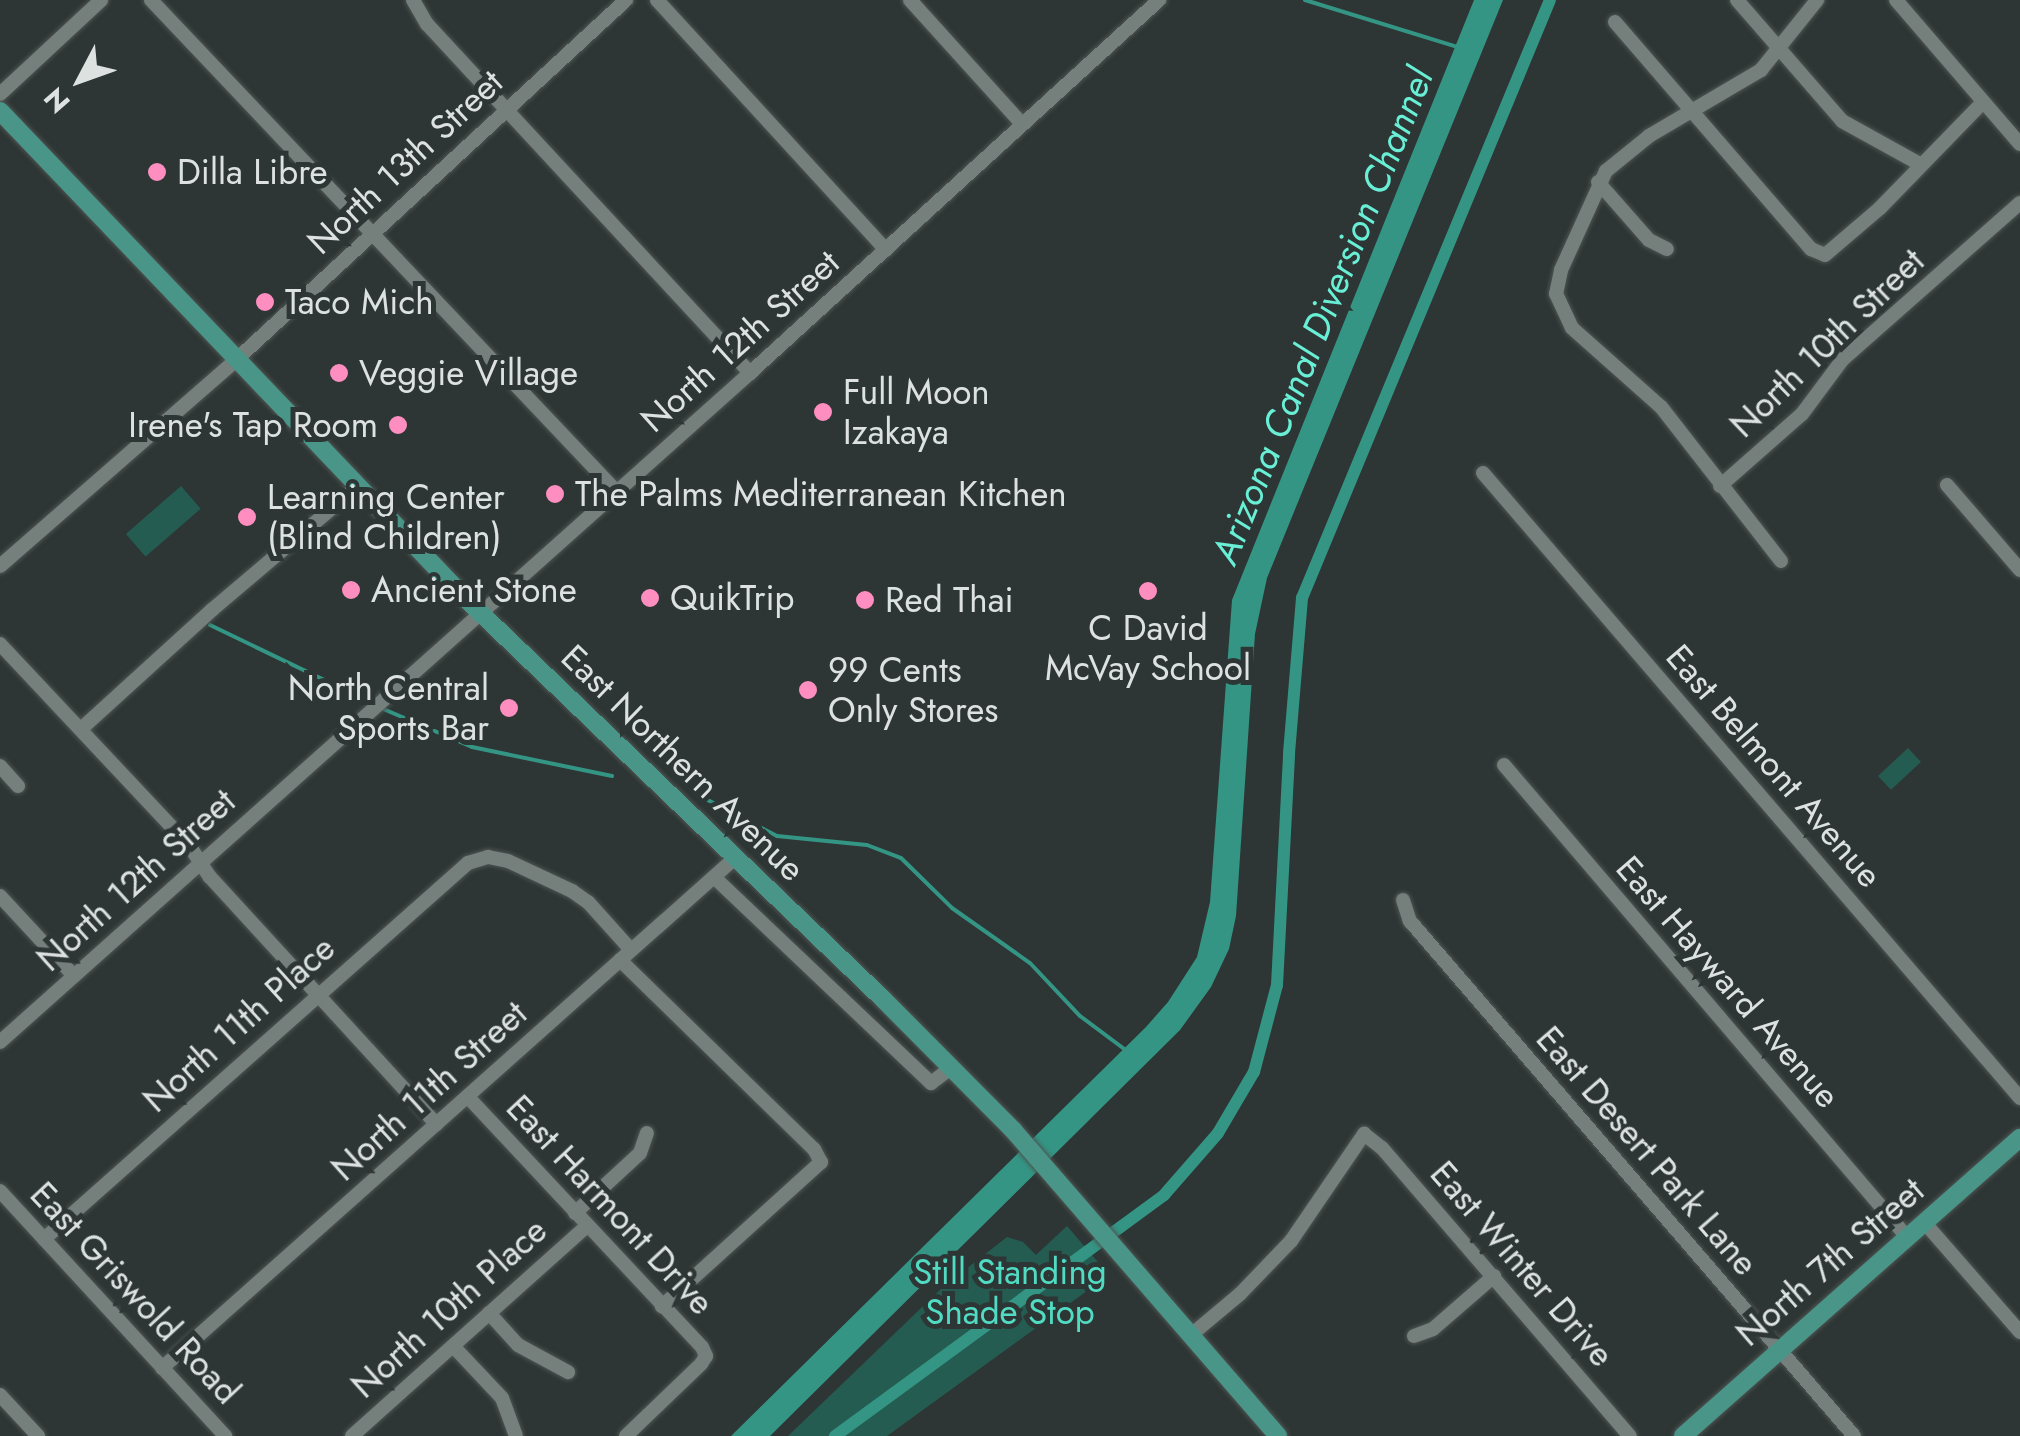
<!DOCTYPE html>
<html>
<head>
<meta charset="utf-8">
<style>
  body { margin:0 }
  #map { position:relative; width:2020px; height:1436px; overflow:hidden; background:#2d3634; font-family:Jost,sans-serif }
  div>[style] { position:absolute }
  .green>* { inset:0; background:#255c52; transform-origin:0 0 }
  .water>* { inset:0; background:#349584 }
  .stream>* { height:4px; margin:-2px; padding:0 2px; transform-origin:2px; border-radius:2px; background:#349584 }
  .canal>* { height:12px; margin:-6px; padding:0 6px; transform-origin:6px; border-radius:6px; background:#349584 }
  .roads { filter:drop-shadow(0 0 2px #4d5452) drop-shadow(0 0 2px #4d5452) }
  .minor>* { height:14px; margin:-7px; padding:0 7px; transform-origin:7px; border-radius:7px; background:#757f7c }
  .major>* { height:18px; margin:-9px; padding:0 9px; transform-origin:9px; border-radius:9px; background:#499689 }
  .dots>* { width:28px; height:28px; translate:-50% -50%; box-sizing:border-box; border:5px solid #2d3634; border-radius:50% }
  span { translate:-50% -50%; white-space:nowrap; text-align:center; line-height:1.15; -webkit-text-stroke:10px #2d3634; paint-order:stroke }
  .street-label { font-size:35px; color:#dde2e1 }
  .poi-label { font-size:35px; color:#dde2e1 }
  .left { translate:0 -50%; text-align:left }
  .right { translate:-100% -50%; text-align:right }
  .park-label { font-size:35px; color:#51dbc3 }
  .water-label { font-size:38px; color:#68efd6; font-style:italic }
  .north { position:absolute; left:30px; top:30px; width:100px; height:100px; -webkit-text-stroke:8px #2d3634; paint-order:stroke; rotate:229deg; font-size:28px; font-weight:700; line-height:40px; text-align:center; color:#dde2e1 }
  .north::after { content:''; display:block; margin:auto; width:35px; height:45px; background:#dde2e1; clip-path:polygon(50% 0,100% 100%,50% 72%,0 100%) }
</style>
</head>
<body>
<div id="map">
  <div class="green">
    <div style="left:181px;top:486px;width:30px;height:73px;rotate:49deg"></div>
    <div style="left:1908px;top:748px;width:19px;height:41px;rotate:47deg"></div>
    <div style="clip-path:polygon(1067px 1226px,1109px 1275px,887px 1436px,788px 1436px,943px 1287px,1007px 1237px,1023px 1242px,1036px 1255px)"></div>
  </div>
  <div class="water">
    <div style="clip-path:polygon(1474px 0,1503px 0,1267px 578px,1255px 634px,1236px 916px,1229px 949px,1211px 987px,1180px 1030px,770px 1436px,731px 1436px,1146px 1027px,1168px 1002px,1197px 957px,1210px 902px,1232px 600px)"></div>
  </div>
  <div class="stream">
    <div style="left:1305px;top:0;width:160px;rotate:17.1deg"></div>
    <div style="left:210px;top:625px;width:180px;rotate:25.7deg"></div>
    <div style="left:381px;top:708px;width:99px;rotate:23.2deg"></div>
    <div style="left:472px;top:747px;width:143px;rotate:11.7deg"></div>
    <div style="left:698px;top:795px;width:89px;rotate:27.4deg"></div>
    <div style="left:777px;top:836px;width:90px;rotate:5.7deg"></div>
    <div style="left:867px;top:845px;width:36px;rotate:21deg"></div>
    <div style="left:901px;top:858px;width:71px;rotate:44.4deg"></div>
    <div style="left:952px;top:908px;width:95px;rotate:35.2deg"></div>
    <div style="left:1030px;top:963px;width:73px;rotate:46.7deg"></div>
    <div style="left:1080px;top:1016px;width:59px;rotate:36.7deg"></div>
  </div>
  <div class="canal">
    <div style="left:835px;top:1436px;width:408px;rotate:-36.2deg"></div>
    <div style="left:1164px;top:1195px;width:82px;rotate:-48.9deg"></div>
    <div style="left:1218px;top:1133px;width:71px;rotate:-59.5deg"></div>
    <div style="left:1254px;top:1072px;width:90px;rotate:-75.2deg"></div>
    <div style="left:1277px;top:985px;width:232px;rotate:-87deg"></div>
    <div style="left:1289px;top:753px;width:156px;rotate:-85.2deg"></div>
    <div style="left:1302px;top:598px;width:647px;rotate:-67.48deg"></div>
  </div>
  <div class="roads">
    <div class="minor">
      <div style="left:151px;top:0;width:678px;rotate:46.55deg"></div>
      <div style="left:413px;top:0;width:28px;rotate:60deg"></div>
      <div style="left:427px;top:24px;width:476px;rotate:47.2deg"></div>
      <div style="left:657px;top:0;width:339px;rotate:47.5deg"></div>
      <div style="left:910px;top:0;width:167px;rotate:47.9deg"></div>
      <div style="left:1737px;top:0;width:160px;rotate:49deg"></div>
      <div style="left:1842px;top:121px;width:89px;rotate:28.9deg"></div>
      <div style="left:1896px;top:0;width:190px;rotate:49.3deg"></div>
      <div style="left:1615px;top:22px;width:300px;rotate:49.2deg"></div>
      <div style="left:1811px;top:249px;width:15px;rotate:23deg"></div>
      <div style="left:1825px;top:255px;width:72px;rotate:-40.5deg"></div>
      <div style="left:1880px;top:208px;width:148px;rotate:-45.8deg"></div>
      <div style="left:0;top:94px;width:138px;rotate:-42.9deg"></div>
      <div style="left:1598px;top:182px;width:77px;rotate:48.7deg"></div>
      <div style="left:1649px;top:240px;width:20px;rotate:27deg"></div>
      <div style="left:1483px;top:473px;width:824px;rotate:49.33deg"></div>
      <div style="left:1947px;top:485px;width:112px;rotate:49.3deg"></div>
      <div style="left:1720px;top:486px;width:109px;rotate:-41.3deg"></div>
      <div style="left:1802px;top:414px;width:69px;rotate:-53.3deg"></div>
      <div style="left:1843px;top:359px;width:236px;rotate:-41.4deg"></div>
      <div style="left:1781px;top:561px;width:195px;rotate:-127.9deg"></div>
      <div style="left:1661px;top:407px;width:119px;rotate:-138.4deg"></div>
      <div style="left:1572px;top:328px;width:38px;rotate:-115deg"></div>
      <div style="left:1556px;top:294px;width:25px;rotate:-78deg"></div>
      <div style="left:1561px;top:270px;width:109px;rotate:-65.6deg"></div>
      <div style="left:1606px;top:171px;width:55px;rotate:-39.1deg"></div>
      <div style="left:1649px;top:136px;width:130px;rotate:-30.5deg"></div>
      <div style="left:1761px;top:70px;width:90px;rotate:-51.3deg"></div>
      <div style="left:0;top:566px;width:313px;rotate:-41.1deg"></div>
      <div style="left:236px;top:360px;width:531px;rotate:-42.71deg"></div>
      <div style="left:0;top:644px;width:276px;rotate:46.8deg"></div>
      <div style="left:189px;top:845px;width:38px;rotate:57deg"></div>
      <div style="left:210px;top:877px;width:335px;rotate:47.5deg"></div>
      <div style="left:81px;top:729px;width:178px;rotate:-42.3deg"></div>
      <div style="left:213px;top:609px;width:189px;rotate:-40.3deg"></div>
      <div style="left:1504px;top:765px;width:621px;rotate:49.51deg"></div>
      <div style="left:0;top:766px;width:27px;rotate:48deg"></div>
      <div style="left:715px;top:878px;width:298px;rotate:43.5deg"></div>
      <div style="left:931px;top:1083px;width:26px;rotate:-37deg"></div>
      <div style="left:0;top:896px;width:109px;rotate:47.2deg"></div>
      <div style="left:1403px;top:900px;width:22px;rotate:72deg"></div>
      <div style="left:1410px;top:921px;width:680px;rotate:49.23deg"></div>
      <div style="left:620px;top:960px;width:271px;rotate:44.3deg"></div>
      <div style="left:814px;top:1149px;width:15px;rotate:62deg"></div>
      <div style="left:821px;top:1162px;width:215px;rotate:137.8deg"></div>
      <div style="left:0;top:1042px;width:1005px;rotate:-41.73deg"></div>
      <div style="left:750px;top:373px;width:554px;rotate:-42.36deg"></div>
      <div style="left:468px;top:1097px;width:342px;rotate:46.9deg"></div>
      <div style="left:702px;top:1347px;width:10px;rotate:66deg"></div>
      <div style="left:706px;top:1356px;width:9px;rotate:122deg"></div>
      <div style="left:701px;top:1364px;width:104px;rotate:136.2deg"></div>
      <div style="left:0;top:1191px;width:333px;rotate:47.4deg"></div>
      <div style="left:575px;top:1213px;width:88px;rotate:-42.7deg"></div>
      <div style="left:640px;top:1153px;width:21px;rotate:-71deg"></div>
      <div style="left:1924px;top:1222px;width:146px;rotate:48.9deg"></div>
      <div style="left:44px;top:1239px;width:567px;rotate:-41.57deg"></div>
      <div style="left:468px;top:863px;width:21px;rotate:-17deg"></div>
      <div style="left:488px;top:857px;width:20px;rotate:11deg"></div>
      <div style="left:508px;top:861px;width:71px;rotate:25.1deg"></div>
      <div style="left:572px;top:891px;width:19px;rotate:35deg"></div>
      <div style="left:588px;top:902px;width:64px;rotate:48.1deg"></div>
      <div style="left:489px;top:1313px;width:43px;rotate:47.8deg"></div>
      <div style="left:518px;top:1345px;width:57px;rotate:28.4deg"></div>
      <div style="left:1191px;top:1335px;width:64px;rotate:-39.9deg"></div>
      <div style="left:1240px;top:1294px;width:74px;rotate:-46.1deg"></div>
      <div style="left:1291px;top:1241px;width:130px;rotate:-55.7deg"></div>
      <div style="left:1364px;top:1134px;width:23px;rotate:38deg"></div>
      <div style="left:1382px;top:1148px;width:380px;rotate:49.3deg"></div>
      <div style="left:1414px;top:1336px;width:20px;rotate:-20deg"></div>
      <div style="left:1433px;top:1329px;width:81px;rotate:-41deg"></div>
      <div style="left:453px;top:1346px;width:71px;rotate:46.7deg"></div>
      <div style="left:502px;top:1398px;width:40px;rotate:69.8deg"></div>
      <div style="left:162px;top:1368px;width:767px;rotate:-41.67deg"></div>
      <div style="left:0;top:1395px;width:56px;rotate:47.2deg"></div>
      <div style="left:352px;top:1436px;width:315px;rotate:-41.8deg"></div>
    </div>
    <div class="major">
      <div style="left:0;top:111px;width:673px;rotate:46.32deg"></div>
      <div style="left:465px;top:598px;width:578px;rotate:43.81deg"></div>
      <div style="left:882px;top:998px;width:186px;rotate:45.2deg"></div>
      <div style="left:1013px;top:1130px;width:405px;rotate:49.1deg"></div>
      <div style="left:1683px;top:1436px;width:450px;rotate:-41.5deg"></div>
    </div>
  </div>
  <div class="dots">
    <div style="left:157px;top:172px;background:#fd8ebf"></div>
    <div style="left:265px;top:302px;background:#fd8ebf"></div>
    <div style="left:339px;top:373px;background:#fd8ebf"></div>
    <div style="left:823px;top:412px;background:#fd8ebf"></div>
    <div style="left:398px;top:425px;background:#fd8ebf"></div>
    <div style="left:555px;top:494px;background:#fd8ebf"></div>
    <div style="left:247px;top:517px;background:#fd8ebf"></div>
    <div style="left:351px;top:590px;background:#fd8ebf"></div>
    <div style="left:1148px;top:591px;background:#fd8ebf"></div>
    <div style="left:650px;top:598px;background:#fd8ebf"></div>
    <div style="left:865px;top:600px;background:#fd8ebf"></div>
    <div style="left:808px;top:690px;background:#fd8ebf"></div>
    <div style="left:509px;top:708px;background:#fd8ebf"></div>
  </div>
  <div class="street-label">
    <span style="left:405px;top:162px;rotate:-43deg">North 13th Street</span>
    <span style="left:740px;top:341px;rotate:-42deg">North 12th Street</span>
    <span style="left:1827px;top:343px;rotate:-44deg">North 10th Street</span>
    <span style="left:683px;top:763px;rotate:44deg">East Northern Avenue</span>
    <span style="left:1774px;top:766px;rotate:49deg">East Belmont Avenue</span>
    <span style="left:136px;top:880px;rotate:-42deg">North 12th Street</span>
    <span style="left:1728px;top:982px;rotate:49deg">East Hayward Avenue</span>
    <span style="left:239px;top:1024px;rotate:-42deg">North 11th Place</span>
    <span style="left:429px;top:1091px;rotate:-42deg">North 11th Street</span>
    <span style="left:1647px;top:1151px;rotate:49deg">East Desert Park Lane</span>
    <span style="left:610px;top:1205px;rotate:47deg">East Harmont Drive</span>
    <span style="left:1830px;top:1262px;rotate:-41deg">North 7th Street</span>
    <span style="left:1522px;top:1264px;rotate:49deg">East Winter Drive</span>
    <span style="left:135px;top:1293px;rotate:47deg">East Griswold Road</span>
    <span style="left:449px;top:1308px;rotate:-42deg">North 10th Place</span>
  </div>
  <div class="poi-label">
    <span class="left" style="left:177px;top:172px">Dilla Libre</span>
    <span class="left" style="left:285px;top:302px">Taco Mich</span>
    <span class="left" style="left:359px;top:373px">Veggie Village</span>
    <span class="left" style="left:843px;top:412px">Full Moon<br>Izakaya</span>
    <span class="right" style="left:378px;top:425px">Irene's Tap Room</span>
    <span class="left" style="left:575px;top:494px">The Palms Mediterranean Kitchen</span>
    <span class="left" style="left:267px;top:517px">Learning Center<br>(Blind Children)</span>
    <span class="left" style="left:371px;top:590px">Ancient Stone</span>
    <span class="left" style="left:670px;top:598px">QuikTrip</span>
    <span class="left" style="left:885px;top:600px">Red Thai</span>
    <span style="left:1148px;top:648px">C David<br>McVay School</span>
    <span class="left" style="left:828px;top:690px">99 Cents<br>Only Stores</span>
    <span class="right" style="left:489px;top:708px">North Central<br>Sports Bar</span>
  </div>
  <div class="park-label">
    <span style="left:1010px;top:1292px">Still Standing<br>Shade Stop</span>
  </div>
  <div class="water-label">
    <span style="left:1322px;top:316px;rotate:-68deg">Arizona Canal Diversion Channel</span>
  </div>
  <div class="north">N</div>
</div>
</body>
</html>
